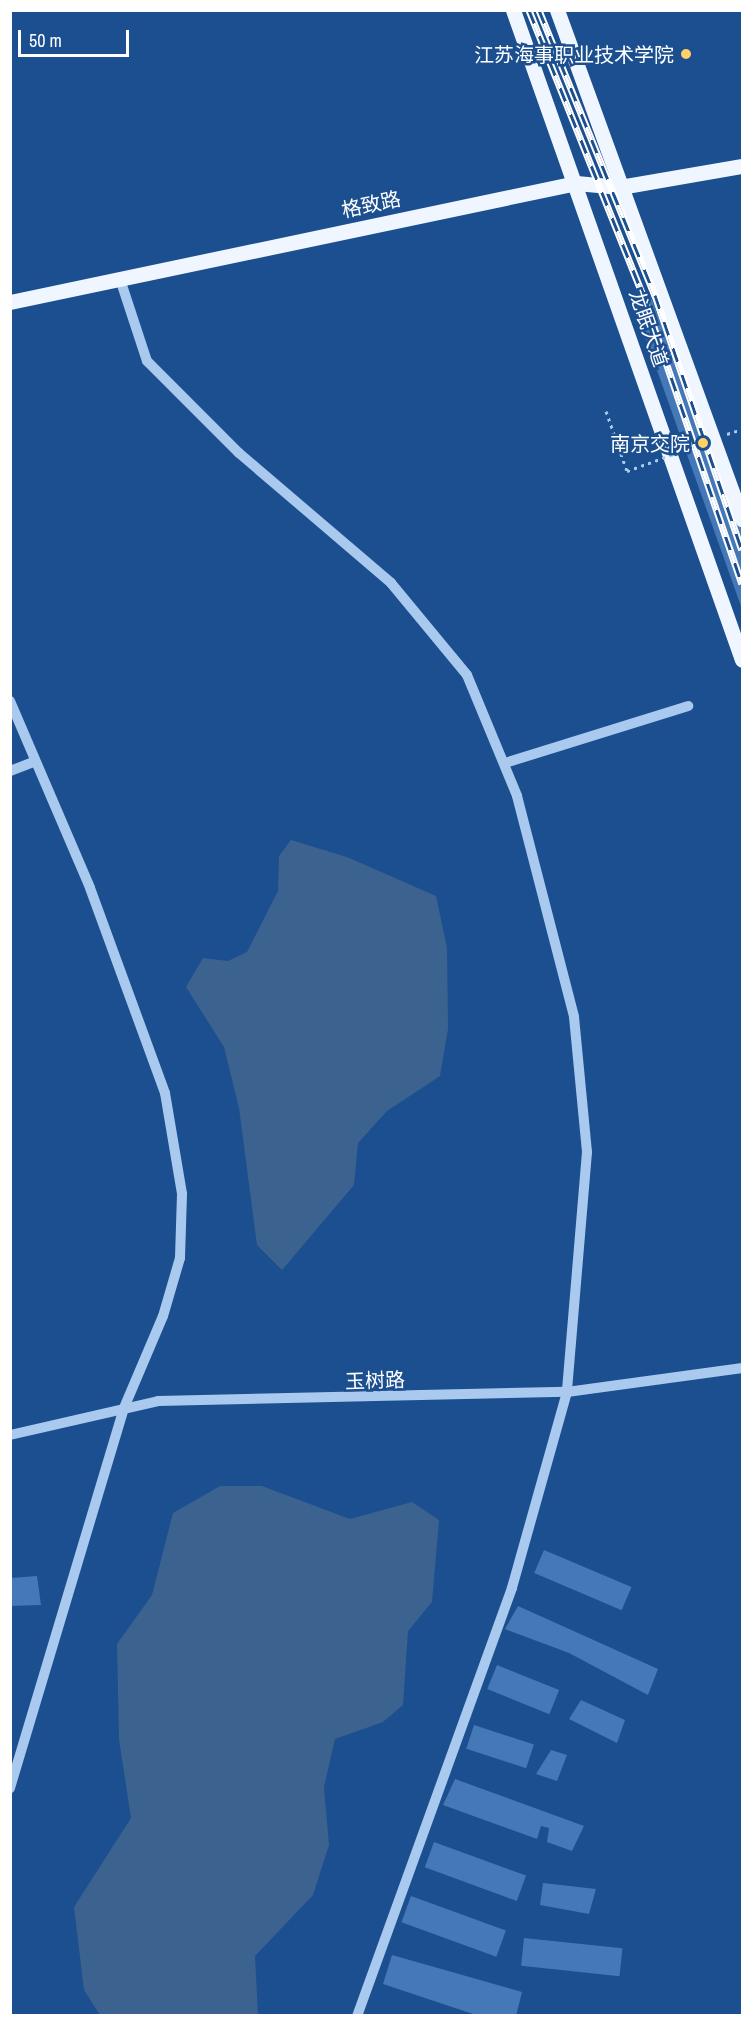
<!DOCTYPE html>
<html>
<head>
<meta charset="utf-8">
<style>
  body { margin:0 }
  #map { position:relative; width:753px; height:2026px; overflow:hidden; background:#1b4f8f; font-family:"Archivo Narrow","Noto Sans SC",sans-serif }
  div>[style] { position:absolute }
  .water>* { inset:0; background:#3c6290 }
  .building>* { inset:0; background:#4478b7; transform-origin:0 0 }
  .path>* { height:3px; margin-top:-1.5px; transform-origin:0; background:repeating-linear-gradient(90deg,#a9c9ee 0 3px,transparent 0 7.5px) }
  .minor>* { height:10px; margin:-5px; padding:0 5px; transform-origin:5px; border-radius:5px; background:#a9c9ee }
  .major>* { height:15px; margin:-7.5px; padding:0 7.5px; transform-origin:7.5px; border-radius:7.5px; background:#f0f6ff }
  .rail>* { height:7px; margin-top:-3.5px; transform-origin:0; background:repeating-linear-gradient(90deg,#1b4f8f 0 14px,#fff 0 28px); box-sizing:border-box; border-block:2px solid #fff }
  .path-bridge>* { height:3px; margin-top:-1.5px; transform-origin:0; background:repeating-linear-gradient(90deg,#a9c9ee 0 3px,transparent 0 7.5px) }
  .dots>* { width:16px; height:16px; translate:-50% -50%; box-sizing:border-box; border:3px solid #1b4f8f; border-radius:50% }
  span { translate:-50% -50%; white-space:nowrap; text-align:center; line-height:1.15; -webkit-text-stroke:5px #1b4f8f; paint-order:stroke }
  .poi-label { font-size:20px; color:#fff }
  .right { translate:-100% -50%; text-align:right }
  .street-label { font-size:20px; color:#fff }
  .frame { position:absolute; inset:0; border:12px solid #fff; pointer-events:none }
  .scale { position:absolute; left:18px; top:30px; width:111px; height:27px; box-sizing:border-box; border:3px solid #fff; border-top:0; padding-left:8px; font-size:18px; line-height:21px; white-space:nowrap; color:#fff; -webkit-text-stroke:4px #1b4f8f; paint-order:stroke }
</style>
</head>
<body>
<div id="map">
  <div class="water">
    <div style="clip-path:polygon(291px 840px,347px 857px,436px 896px,447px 948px,448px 1029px,440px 1076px,387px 1111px,358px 1143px,354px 1185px,282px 1270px,257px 1245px,239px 1108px,224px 1047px,186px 987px,203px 958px,228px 961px,247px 952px,278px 891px,279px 856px)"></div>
    <div style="clip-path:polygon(220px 1486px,262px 1486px,350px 1519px,412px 1502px,439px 1520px,432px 1602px,408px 1631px,403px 1705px,383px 1722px,335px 1739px,324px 1787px,329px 1845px,313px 1895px,255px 1956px,258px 2015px,100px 2015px,84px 1990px,74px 1907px,131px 1818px,119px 1739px,117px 1644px,152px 1595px,173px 1513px)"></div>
  </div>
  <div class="building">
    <div style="clip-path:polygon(651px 297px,733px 522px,742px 528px,742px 609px,633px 303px)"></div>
    <div style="left:544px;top:1550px;width:95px;height:25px;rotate:23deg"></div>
    <div style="clip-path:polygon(37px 1576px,41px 1605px,10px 1606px,10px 1578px)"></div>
    <div style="clip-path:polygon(518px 1606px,658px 1669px,648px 1695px,569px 1653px,505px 1629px)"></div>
    <div style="left:497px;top:1665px;width:67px;height:26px;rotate:22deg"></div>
    <div style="clip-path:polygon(581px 1700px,625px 1720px,617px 1743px,569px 1719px)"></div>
    <div style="left:474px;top:1725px;width:63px;height:25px;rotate:18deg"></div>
    <div style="clip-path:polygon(551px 1750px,567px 1755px,557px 1781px,536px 1774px)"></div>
    <div style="clip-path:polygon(455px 1779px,584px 1826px,572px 1851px,547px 1842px,549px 1828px,541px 1826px,537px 1839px,443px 1805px)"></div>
    <div style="left:434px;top:1842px;width:98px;height:27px;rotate:20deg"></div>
    <div style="clip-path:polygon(543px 1883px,596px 1889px,589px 1914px,540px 1905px)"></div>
    <div style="left:411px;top:1896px;width:101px;height:28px;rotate:20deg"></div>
    <div style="left:524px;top:1938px;width:99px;height:28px;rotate:6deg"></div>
    <div style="clip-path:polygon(392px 1955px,522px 1992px,516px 2016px,479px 2016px,383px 1984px)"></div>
  </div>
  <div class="path">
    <div style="left:727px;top:434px;width:16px;rotate:-18deg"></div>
  </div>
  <div class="minor">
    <div style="left:120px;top:279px;width:86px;rotate:71.8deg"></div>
    <div style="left:147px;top:361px;width:130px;rotate:45deg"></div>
    <div style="left:239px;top:453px;width:200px;rotate:40.5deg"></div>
    <div style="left:391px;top:583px;width:119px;rotate:50.4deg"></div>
    <div style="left:467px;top:675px;width:131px;rotate:67.5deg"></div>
    <div style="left:517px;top:796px;width:228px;rotate:75.5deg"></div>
    <div style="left:574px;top:1017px;width:136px;rotate:84.5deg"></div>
    <div style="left:587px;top:1152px;width:241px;rotate:94.8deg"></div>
    <div style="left:567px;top:1392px;width:204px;rotate:105.7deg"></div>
    <div style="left:512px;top:1588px;width:455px;rotate:109.9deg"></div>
    <div style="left:10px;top:701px;width:203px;rotate:66.8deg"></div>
    <div style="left:90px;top:888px;width:218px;rotate:69.9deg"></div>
    <div style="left:165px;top:1093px;width:102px;rotate:80.4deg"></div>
    <div style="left:182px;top:1194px;width:64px;rotate:91.8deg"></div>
    <div style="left:180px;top:1258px;width:60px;rotate:106.3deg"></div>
    <div style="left:163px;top:1316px;width:100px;rotate:113deg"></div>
    <div style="left:124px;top:1408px;width:397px;rotate:106.7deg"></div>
    <div style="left:505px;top:763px;width:192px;rotate:-17.3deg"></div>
    <div style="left:10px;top:771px;width:25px;rotate:-21deg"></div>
    <div style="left:10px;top:1435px;width:152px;rotate:-12.9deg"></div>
    <div style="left:158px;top:1401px;width:409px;rotate:-1.3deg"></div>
    <div style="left:567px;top:1392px;width:177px;rotate:-7.8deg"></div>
  </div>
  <div class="major">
    <div style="left:513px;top:10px;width:689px;rotate:70.59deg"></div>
    <div style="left:557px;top:10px;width:542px;rotate:70.03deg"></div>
    <div style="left:10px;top:302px;width:578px;rotate:-11.87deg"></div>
    <div style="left:576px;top:183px;width:44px;rotate:5.2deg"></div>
    <div style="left:620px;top:187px;width:124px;rotate:-9.8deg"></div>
  </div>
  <div class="rail">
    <div style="left:529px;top:10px;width:310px;rotate:68.2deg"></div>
    <div style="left:644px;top:298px;width:302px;rotate:71.1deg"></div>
    <div style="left:539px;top:10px;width:308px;rotate:67.9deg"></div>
    <div style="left:655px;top:295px;width:269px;rotate:71.2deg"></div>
  </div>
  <div class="path-bridge">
    <div style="left:606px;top:411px;width:64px;rotate:70.7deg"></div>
    <div style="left:627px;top:471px;width:62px;rotate:-19.9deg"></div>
  </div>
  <div class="dots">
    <div style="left:686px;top:54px;background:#ffd166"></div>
    <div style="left:703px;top:443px;background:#ffd166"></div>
  </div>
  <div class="poi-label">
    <span class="right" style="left:674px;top:54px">江苏海事职业技术学院</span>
    <span class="right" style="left:690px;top:443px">南京交院</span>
  </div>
  <div class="street-label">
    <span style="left:371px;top:204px;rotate:-12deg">格致路</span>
    <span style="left:649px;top:328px;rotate:71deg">龙眠大道</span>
    <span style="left:375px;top:1380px;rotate:-2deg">玉树路</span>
  </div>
  <div class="frame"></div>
  <div class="scale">50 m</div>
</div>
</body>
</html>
